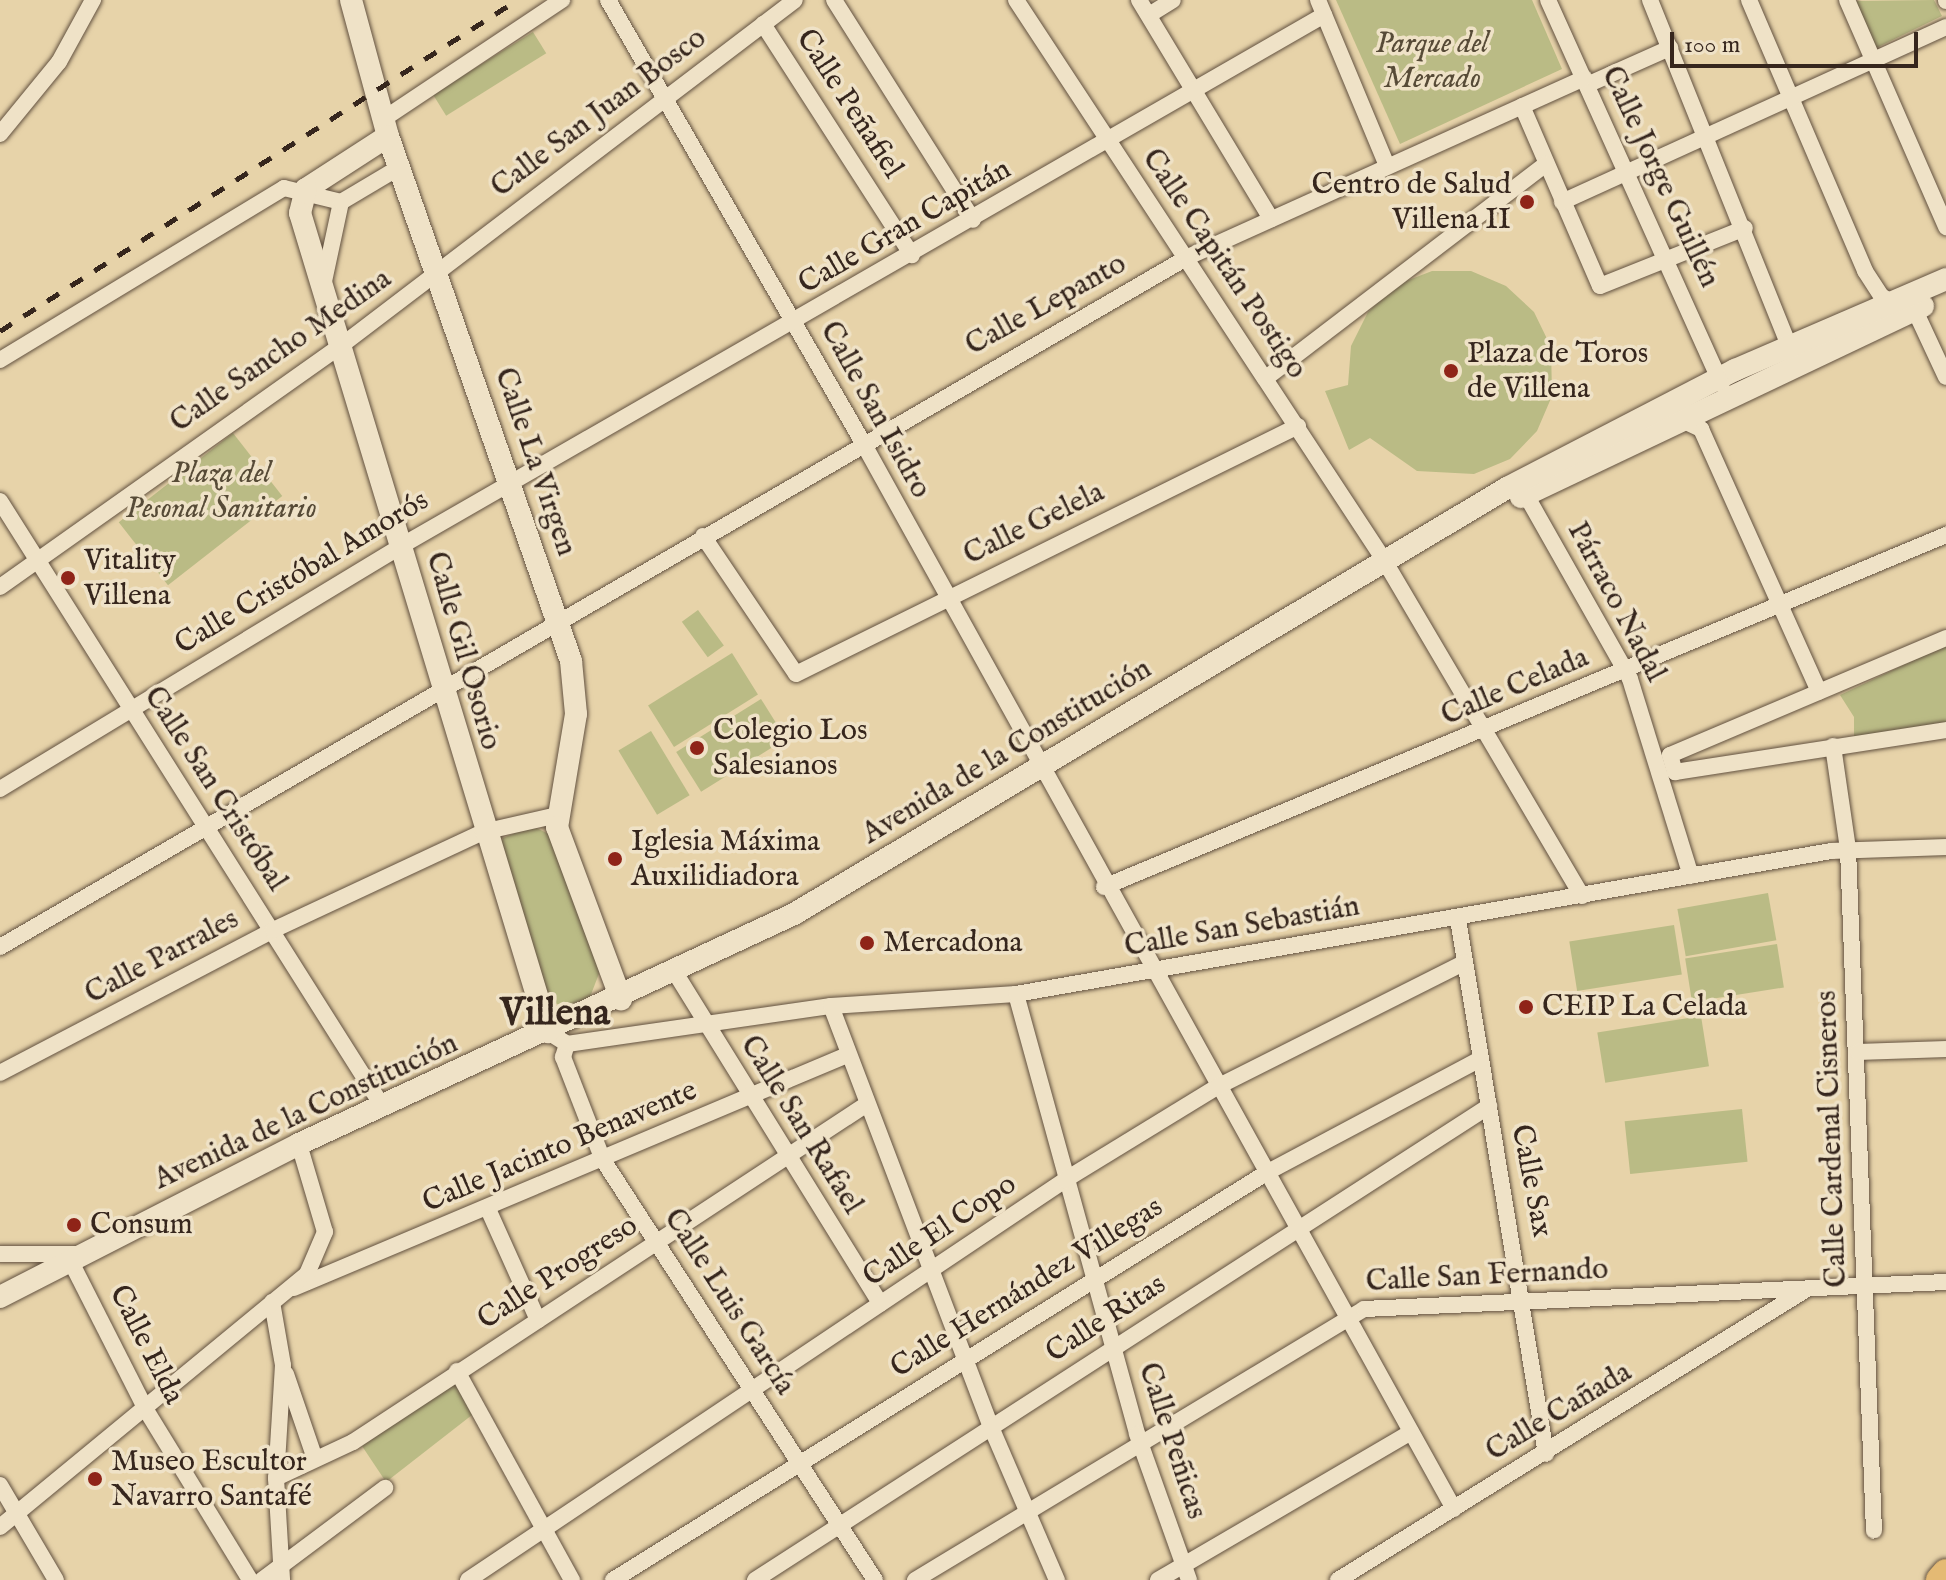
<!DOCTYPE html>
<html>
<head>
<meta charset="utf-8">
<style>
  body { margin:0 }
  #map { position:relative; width:1946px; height:1580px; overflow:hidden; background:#e7d3a9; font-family:"IM FELL English",serif }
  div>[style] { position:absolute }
  .green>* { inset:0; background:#babb85; transform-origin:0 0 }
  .roads { filter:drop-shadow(0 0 2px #625140) drop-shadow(0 0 2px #625140) }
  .street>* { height:16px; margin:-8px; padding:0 8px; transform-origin:8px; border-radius:8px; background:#efe2c7 }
  .secondary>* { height:22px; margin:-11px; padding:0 11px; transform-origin:11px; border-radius:11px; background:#efe2c7 }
  .highway>* { height:28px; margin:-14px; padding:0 14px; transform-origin:14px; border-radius:14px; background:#e4ba74 }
  .rail>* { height:5px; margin-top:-2.5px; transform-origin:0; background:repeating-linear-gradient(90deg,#36261d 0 14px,transparent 0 28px) }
  .dots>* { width:22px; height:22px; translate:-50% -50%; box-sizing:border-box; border:4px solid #efe2c7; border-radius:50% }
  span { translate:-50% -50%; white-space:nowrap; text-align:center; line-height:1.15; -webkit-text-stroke:7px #efe2c7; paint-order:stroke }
  .park-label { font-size:30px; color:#574b37; font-style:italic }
  .street-label { font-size:30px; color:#36261d }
  .poi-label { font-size:30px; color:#36261d }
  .right { translate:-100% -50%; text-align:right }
  .left { translate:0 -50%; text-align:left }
  .district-label { font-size:38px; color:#36261d; font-weight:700 }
  .scale { position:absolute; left:1670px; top:32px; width:248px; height:36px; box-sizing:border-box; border:4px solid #36261d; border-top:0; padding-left:10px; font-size:24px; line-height:28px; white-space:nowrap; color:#36261d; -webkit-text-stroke:6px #efe2c7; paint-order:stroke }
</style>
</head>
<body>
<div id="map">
  <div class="green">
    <div style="clip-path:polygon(1336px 0,1532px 0,1562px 69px,1400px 144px)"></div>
    <div style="clip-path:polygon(1934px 0,1942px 16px,1874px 49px,1854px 1px)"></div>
    <div style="left:533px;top:32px;width:25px;height:118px;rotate:58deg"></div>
    <div style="clip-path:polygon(1432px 271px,1471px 271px,1506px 286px,1534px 312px,1551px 347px,1552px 396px,1537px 431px,1510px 459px,1474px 474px,1417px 471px,1370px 438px,1349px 450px,1325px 391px,1348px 385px,1351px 346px,1368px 312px,1396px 285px)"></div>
    <div style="left:233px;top:433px;width:80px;height:145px;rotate:52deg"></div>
    <div style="left:698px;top:610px;width:44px;height:20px;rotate:54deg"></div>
    <div style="clip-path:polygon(1946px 645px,1946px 723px,1854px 738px,1854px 717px,1840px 695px)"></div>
    <div style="left:732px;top:653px;width:49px;height:99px;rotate:58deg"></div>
    <div style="left:761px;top:699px;width:47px;height:100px;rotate:58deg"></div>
    <div style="left:651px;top:731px;width:75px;height:38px;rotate:59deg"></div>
    <div style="clip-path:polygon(532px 826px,549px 834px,600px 971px,590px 997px,564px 1007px,542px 997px,500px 846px,503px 838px)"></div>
    <div style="left:1768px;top:893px;width:48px;height:92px;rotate:80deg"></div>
    <div style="left:1674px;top:925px;width:50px;height:106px;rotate:81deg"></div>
    <div style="left:1777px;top:944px;width:44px;height:93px;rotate:81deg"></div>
    <div style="left:1701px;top:1016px;width:51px;height:105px;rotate:81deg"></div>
    <div style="left:1742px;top:1109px;width:53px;height:118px;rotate:84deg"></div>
    <div style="clip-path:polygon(457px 1381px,472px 1415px,386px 1482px,362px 1446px)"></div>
  </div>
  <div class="roads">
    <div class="street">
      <div style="left:608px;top:0;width:509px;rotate:60.06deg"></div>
      <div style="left:862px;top:441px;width:1221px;rotate:61deg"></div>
      <div style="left:834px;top:0;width:260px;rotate:57.7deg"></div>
      <div style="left:1016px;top:0;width:670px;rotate:56.69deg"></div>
      <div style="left:1384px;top:560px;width:390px;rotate:59.5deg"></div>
      <div style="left:1139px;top:0;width:256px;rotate:58.9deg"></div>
      <div style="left:1318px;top:0;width:180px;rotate:67.4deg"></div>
      <div style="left:1548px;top:0;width:422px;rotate:65.7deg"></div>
      <div style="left:1650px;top:0;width:373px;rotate:68.1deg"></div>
      <div style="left:1749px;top:0;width:295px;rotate:66.8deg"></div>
      <div style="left:1865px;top:271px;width:30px;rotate:57deg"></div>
      <div style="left:1881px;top:296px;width:43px;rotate:29.6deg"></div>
      <div style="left:1918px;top:317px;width:66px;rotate:65deg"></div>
      <div style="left:1847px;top:0;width:248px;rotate:66.4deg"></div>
      <div style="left:1946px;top:0;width:1px;rotate:90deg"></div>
      <div style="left:1149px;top:15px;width:28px;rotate:-32deg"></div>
      <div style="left:763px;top:24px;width:275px;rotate:57.2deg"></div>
      <div style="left:1589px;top:84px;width:89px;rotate:-24deg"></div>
      <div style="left:1522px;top:106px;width:196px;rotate:66.6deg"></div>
      <div style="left:1600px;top:286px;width:156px;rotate:-21.8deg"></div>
      <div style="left:385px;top:118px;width:213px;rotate:-33.7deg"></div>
      <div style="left:0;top:134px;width:93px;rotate:-50.7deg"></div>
      <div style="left:59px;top:62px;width:71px;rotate:-61.3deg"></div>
      <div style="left:1562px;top:202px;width:422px;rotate:-24.5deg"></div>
      <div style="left:323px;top:286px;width:86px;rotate:-77.9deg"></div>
      <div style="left:0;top:360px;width:332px;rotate:-31.2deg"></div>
      <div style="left:284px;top:188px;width:59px;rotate:13.8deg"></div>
      <div style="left:341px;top:202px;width:69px;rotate:-30.7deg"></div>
      <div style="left:1266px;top:378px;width:352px;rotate:-37.4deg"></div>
      <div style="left:1686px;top:422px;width:17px;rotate:25deg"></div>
      <div style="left:1701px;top:429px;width:288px;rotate:65.8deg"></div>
      <div style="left:1526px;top:495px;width:211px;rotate:60.5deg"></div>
      <div style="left:1630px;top:679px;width:206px;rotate:72.8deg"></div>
      <div style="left:0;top:501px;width:717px;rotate:57.71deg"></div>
      <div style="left:703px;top:536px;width:166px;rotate:56deg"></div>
      <div style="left:796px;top:674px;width:560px;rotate:-26.29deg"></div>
      <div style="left:0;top:587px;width:419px;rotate:-35.3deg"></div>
      <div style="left:342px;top:345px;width:569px;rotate:-37.29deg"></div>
      <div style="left:1946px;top:638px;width:300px;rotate:157deg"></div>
      <div style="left:1670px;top:755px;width:18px;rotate:74deg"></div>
      <div style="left:1675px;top:772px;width:274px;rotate:-8.8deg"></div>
      <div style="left:1833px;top:746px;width:104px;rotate:81.7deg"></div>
      <div style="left:1848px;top:849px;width:682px;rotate:87.82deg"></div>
      <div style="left:0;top:789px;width:469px;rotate:-31.2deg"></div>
      <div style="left:401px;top:546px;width:1065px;rotate:-29.91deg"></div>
      <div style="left:1104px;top:887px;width:913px;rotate:-22.69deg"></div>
      <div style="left:1458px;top:919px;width:542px;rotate:80.66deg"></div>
      <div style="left:0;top:947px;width:1374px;rotate:-30.15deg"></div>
      <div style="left:1188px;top:257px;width:435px;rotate:-24.3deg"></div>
      <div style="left:676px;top:974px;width:388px;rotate:58.2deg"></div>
      <div style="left:1016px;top:994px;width:456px;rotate:74.6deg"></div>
      <div style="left:1137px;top:1434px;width:155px;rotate:70.4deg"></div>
      <div style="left:831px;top:1006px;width:450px;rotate:69.2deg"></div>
      <div style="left:991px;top:1427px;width:167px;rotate:66.7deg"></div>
      <div style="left:548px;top:1032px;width:22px;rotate:32deg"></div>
      <div style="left:567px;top:1044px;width:267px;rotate:-8.2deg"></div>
      <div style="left:831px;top:1006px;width:185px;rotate:-3.7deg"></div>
      <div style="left:1016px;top:994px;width:827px;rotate:-9.95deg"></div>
      <div style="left:1831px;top:851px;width:115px;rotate:-2deg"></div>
      <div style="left:567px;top:1044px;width:14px;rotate:107deg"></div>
      <div style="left:563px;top:1057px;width:110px;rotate:68.8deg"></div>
      <div style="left:603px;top:1160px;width:500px;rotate:57.07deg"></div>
      <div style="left:1858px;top:1052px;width:88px;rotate:-2deg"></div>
      <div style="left:0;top:1073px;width:308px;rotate:-27.6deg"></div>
      <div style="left:273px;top:930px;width:232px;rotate:-25deg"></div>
      <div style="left:483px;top:832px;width:77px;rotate:-12.8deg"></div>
      <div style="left:488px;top:1209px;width:122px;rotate:65.8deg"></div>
      <div style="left:0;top:1254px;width:76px"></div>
      <div style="left:69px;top:1258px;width:170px;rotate:63.1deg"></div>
      <div style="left:146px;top:1410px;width:199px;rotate:58.5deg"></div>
      <div style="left:294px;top:1288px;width:600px;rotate:-22.85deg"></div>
      <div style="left:272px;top:1302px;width:64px;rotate:80.1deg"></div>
      <div style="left:283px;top:1365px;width:113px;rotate:93.5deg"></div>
      <div style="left:276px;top:1478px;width:102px;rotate:86.6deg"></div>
      <div style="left:457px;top:1371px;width:239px;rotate:61.2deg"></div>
      <div style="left:286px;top:1374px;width:87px;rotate:71.1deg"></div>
      <div style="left:276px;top:1478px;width:85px;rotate:-25.1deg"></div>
      <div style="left:353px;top:1442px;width:615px;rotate:-33.33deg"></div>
      <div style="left:0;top:1485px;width:110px;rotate:59.5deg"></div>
      <div style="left:0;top:1527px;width:398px;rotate:-39.5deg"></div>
      <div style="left:307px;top:1274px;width:46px;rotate:-66.8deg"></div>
      <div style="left:325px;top:1232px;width:92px;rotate:-106.5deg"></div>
      <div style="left:262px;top:1580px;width:154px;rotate:-36.8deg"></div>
      <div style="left:468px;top:1580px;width:719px;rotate:-33.82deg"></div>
      <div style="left:1065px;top:1180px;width:178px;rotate:-31.5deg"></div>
      <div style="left:1217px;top:1087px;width:276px;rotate:-26.7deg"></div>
      <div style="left:613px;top:1580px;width:769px;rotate:-31.93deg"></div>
      <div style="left:1266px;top:1173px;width:242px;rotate:-28deg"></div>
      <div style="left:755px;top:1580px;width:874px;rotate:-32.85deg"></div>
      <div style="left:915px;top:1580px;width:524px;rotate:-31.11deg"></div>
      <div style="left:1364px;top:1309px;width:583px;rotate:-2.66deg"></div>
      <div style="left:1158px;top:1580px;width:293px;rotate:-30.3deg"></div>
      <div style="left:1338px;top:1580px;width:552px;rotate:-31.82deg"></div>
    </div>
    <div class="secondary">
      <div style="left:351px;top:0;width:141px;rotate:74.8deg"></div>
      <div style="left:388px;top:136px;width:556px;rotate:70.78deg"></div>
      <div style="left:571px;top:661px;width:53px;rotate:84.6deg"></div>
      <div style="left:576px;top:714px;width:115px;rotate:99.5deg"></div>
      <div style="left:557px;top:827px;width:184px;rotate:69.6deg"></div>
      <div style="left:388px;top:136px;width:98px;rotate:147.1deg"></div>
      <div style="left:306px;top:189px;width:25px;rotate:104deg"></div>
      <div style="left:300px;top:213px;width:856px;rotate:73.15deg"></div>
      <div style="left:1521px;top:497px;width:445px;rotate:-25.4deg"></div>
      <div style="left:0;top:1297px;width:336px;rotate:-27.1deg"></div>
      <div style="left:299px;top:1144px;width:546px;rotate:-24.92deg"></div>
      <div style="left:794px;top:914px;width:831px;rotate:-30.86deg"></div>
      <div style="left:1507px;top:488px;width:257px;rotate:-27.4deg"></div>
      <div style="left:1735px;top:370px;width:230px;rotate:-23.3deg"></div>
    </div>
    <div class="highway">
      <div style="left:1940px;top:1580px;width:9px;rotate:-49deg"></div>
    </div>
  </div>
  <div class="rail">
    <div style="left:0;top:331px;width:614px;rotate:-32.63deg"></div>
  </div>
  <div class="dots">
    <div style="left:1527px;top:202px;background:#8f2418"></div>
    <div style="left:1451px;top:371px;background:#8f2418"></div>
    <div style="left:68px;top:578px;background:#8f2418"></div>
    <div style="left:697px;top:748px;background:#8f2418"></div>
    <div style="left:615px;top:859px;background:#8f2418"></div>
    <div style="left:867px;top:943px;background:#8f2418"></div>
    <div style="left:1526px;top:1007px;background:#8f2418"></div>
    <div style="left:74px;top:1225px;background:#8f2418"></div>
    <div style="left:95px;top:1479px;background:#8f2418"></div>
  </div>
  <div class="park-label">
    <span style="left:1432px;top:61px">Parque del<br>Mercado</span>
    <span style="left:221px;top:491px">Plaza del<br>Pesonal Sanitario</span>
  </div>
  <div class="street-label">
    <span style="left:849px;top:104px;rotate:57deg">Calle Peñafiel</span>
    <span style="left:599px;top:113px;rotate:-37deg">Calle San Juan Bosco</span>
    <span style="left:1660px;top:177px;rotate:65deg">Calle Jorge Guillén</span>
    <span style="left:905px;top:227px;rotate:-30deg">Calle Gran Capitán</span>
    <span style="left:1224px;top:264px;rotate:56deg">Calle Capitán Postigo</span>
    <span style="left:1046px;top:305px;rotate:-29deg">Calle Lepanto</span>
    <span style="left:281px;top:351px;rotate:-35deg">Calle Sancho Medina</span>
    <span style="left:875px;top:410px;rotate:61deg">Calle San Isidro</span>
    <span style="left:535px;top:462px;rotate:71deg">Calle La Virgen</span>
    <span style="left:1034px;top:524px;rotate:-26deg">Calle Gelela</span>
    <span style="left:302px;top:573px;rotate:-31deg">Calle Cristóbal Amorós</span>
    <span style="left:1616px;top:602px;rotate:62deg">Párraco Nadal</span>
    <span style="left:463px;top:651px;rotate:74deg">Calle Gil Osorio</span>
    <span style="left:1515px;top:687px;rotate:-23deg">Calle Celada</span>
    <span style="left:1007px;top:752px;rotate:-31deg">Avenida de la Constitución</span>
    <span style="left:215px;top:789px;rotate:57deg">Calle San Cristóbal</span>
    <span style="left:1242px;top:927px;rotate:-10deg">Calle San Sebastián</span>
    <span style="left:162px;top:957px;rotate:-28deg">Calle Parrales</span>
    <span style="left:306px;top:1112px;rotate:-25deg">Avenida de la Constitución</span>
    <span style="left:801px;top:1125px;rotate:58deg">Calle San Rafael</span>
    <span style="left:1832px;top:1139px;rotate:-92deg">Calle Cardenal Cisneros</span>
    <span style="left:560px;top:1147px;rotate:-23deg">Calle Jacinto Benavente</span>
    <span style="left:1531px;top:1181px;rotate:79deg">Calle Sax</span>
    <span style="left:940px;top:1231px;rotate:-34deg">Calle El Copo</span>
    <span style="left:558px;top:1273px;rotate:-33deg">Calle Progreso</span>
    <span style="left:1487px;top:1276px;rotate:-3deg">Calle San Fernando</span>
    <span style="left:1027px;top:1288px;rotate:-32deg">Calle Hernández Villegas</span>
    <span style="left:729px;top:1302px;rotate:57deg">Calle Luis García</span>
    <span style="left:1106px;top:1319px;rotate:-33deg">Calle Ritas</span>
    <span style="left:146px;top:1345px;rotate:63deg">Calle Elda</span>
    <span style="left:1559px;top:1412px;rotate:-31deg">Calle Cañada</span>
    <span style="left:1172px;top:1441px;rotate:72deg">Calle Peñicas</span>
  </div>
  <div class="poi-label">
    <span class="right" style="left:1511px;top:202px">Centro de Salud<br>Villena II</span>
    <span class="left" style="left:1467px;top:371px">Plaza de Toros<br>de Villena</span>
    <span class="left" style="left:84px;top:578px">Vitality<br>Villena</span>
    <span class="left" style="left:713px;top:748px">Colegio Los<br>Salesianos</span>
    <span class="left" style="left:631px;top:859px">Iglesia Máxima<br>Auxilidiadora</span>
    <span class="left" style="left:883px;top:943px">Mercadona</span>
    <span class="left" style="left:1542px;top:1007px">CEIP La Celada</span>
    <span class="left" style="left:90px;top:1225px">Consum</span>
    <span class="left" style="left:111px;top:1479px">Museo Escultor<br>Navarro Santafé</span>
  </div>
  <div class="district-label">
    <span style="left:555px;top:1015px">Villena</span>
  </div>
  <div class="scale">100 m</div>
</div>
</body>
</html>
